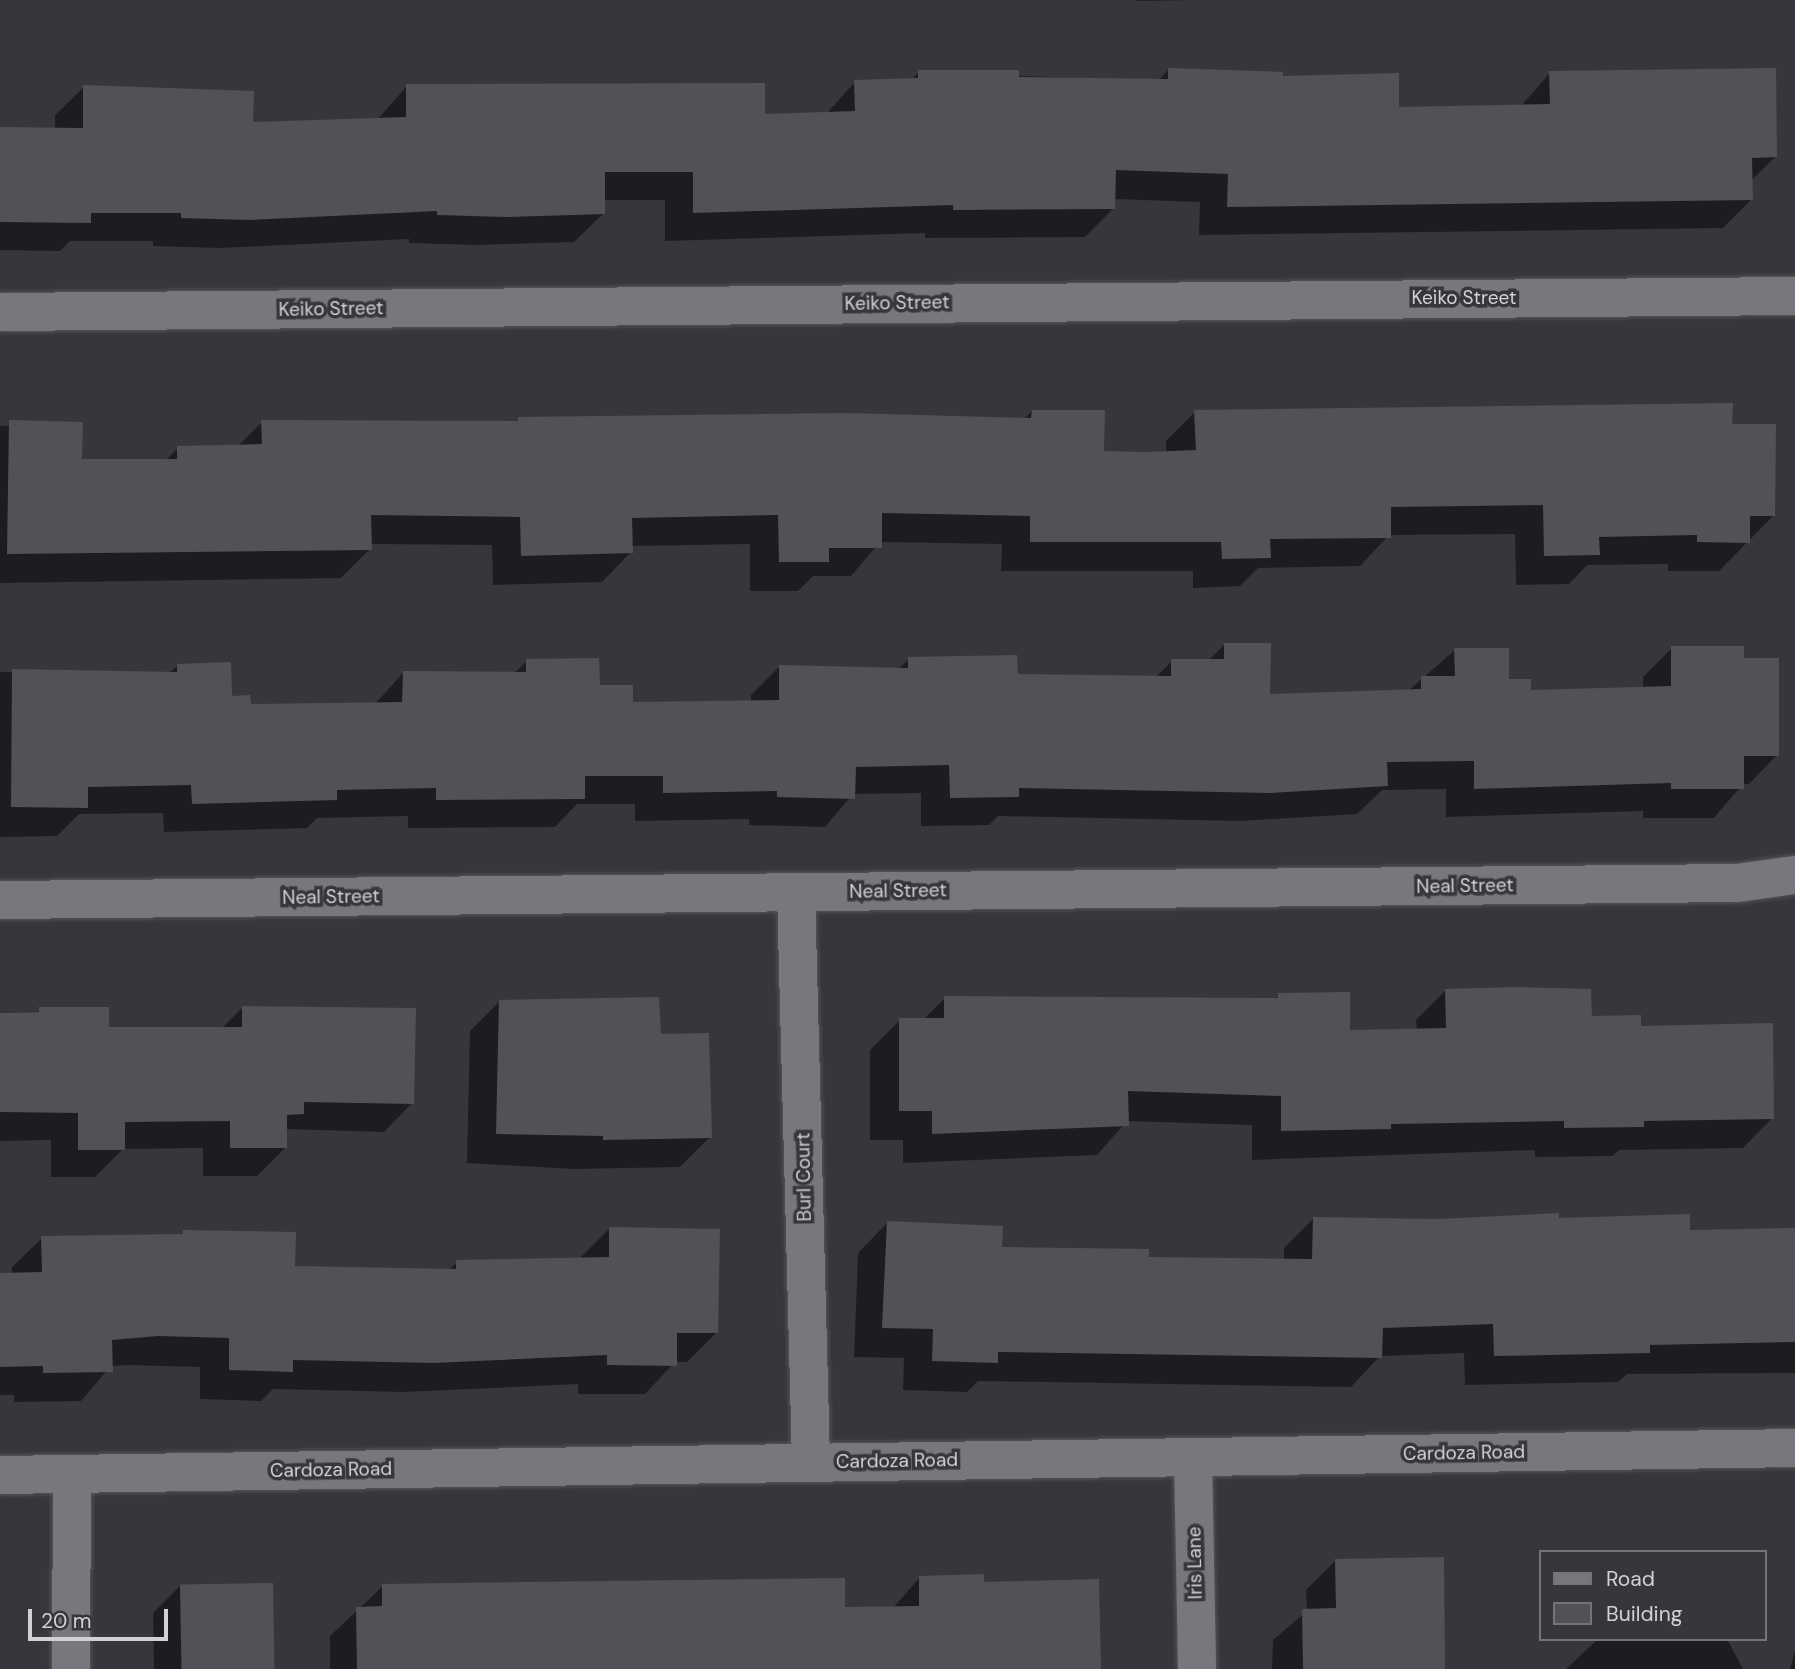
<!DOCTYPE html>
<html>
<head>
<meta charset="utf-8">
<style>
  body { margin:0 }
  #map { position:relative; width:1795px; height:1669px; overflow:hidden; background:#36373c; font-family:"DM Sans",sans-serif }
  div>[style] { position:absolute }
  .shadow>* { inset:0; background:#0007 }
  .building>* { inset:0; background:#515258; transform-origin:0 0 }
  .roads { filter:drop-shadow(0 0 2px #545458) drop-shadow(0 0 2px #545458) }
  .minor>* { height:38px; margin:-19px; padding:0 19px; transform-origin:19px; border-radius:19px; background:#77777d }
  span { translate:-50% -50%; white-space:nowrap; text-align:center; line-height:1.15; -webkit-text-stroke:7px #36373c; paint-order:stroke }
  .street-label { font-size:19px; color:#d2d2d5 }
  .legend { position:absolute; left:1539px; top:1550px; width:228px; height:91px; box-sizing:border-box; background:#36373c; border:2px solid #747579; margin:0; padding:9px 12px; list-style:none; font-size:21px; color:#d2d2d5 }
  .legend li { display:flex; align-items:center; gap:14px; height:35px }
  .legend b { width:35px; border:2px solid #747579 }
  .scale { position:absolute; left:28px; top:1609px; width:140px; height:32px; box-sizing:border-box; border:4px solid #d2d2d5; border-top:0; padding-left:9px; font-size:21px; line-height:24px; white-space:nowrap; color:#d2d2d5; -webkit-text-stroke:5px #36373c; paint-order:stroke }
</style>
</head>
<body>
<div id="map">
  <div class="shadow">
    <div style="clip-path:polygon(1137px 0,1195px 0,1137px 1px)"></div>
    <div style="clip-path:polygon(1169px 69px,1281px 77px,1398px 109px,1521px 106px,1550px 73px,1776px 156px,1751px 181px,1751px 200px,1723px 228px,1199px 235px,1200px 202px,1114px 199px,1114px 208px,1085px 237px,925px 238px,925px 233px,665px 241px,665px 200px,603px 200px,603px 214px,574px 242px,476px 245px,409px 243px,409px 239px,220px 248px,153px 246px,153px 241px,70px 241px,60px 251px,0 250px,0 128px,55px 129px,55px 115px,84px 87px,251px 123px,378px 119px,407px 86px,763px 116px,826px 114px,855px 82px,911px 80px,919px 72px,1158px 81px)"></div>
    <div style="clip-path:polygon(1032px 411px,1103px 453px,1166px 453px,1166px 441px,1195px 412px,1730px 426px,1774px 515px,1719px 571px,1668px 571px,1668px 564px,1587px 565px,1569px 584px,1516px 585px,1515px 534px,1389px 535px,1360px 566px,1258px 568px,1240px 586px,1193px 588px,1193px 571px,1001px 571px,1002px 544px,880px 542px,851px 576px,813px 576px,798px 591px,750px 591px,750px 544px,631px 546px,631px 552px,602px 582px,493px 585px,492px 545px,370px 544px,370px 549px,341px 578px,0 583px,0 426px,81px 424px,80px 461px,165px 461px,178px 448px,238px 446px,262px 422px,1024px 419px)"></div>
    <div style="clip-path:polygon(1224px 645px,1269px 696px,1408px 691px,1455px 650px,1530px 692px,1643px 689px,1643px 677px,1672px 648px,1743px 660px,1777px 755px,1749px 784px,1743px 784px,1714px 818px,1643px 818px,1643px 811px,1446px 817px,1446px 789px,1382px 790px,1357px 814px,1240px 821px,998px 816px,989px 825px,921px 826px,921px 793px,853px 794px,825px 827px,749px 825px,749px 819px,635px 821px,635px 804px,577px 804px,555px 827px,408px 828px,408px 816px,317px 818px,307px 828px,164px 832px,163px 813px,79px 814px,57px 836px,0 837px,0 672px,169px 673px,177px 666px,249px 705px,375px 704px,403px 673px,514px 673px,527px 661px,598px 687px,631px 704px,751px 702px,751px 695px,780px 666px,898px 669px,909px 659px,1016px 675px,1156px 677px,1172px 661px,1208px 661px)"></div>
    <div style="clip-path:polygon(1446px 990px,1640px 1027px,1772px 1118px,1743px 1148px,1619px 1150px,1613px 1156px,1535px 1157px,1535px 1150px,1252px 1160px,1252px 1125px,1127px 1121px,1097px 1155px,903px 1163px,903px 1140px,870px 1140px,870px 1050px,900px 1020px,923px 1020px,945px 998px,1275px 999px,1279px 995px,1349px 1032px,1417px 1030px,1416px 1020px)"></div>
    <div style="clip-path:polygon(500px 1001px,659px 1035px,710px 1137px,680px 1167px,574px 1169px,467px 1163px,470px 1031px)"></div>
    <div style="clip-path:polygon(242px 1008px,412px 1103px,384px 1132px,286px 1129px,285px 1148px,257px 1176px,203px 1176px,203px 1148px,123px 1149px,95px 1177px,51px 1177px,51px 1140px,0 1141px,0 1013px,107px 1009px,107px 1028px,220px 1030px)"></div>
    <div style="clip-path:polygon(1314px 1218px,1557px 1220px,1688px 1232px,1795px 1230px,1795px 1373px,1627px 1374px,1618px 1382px,1465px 1385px,1464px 1353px,1380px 1356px,1351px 1387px,978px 1381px,967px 1392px,903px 1390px,904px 1358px,854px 1357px,858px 1253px,887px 1223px,1000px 1249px,1147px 1258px,1284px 1260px,1284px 1248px)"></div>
    <div style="clip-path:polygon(610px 1228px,717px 1332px,687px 1362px,675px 1362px,645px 1394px,578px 1394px,578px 1384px,404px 1392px,273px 1389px,261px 1401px,200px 1399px,200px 1367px,127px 1365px,111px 1366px,81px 1401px,14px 1402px,14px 1395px,0 1395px,0 1275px,12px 1275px,12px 1267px,42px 1238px,180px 1236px,184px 1232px,293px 1267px,448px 1271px,457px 1262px,580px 1258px)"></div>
    <div style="clip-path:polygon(1336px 1560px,1443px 1669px,1272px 1669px,1273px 1640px,1307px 1611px,1306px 1590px)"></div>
    <div style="clip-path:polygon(920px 1577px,982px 1584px,1099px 1669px,330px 1669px,330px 1636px,383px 1586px,843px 1609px,893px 1608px)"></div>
    <div style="clip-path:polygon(180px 1586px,273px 1669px,154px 1669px,153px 1613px)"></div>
    <div style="clip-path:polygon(1598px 1639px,1727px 1639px,1743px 1669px,1566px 1669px)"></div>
    <div style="clip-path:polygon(1795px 1650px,1795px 1669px,1790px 1669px)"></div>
  </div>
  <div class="building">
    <div style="clip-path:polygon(1168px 68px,1283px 72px,1283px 76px,1399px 73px,1399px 107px,1550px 104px,1549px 71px,1776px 68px,1777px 157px,1752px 158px,1753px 200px,1227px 207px,1228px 174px,1116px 170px,1115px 209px,953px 210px,953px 205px,693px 213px,693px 172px,605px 172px,605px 214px,506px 217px,437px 215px,437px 211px,250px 220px,181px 218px,181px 213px,91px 213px,91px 223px,0 222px,0 127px,83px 128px,83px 85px,254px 91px,253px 122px,406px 117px,406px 84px,765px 83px,765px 114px,855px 111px,854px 80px,918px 78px,918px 70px,1019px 70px,1019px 77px,1168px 79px)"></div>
    <div style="clip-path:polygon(1733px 403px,1732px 424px,1776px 424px,1775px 516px,1750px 516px,1750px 543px,1697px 542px,1697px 535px,1599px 537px,1600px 555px,1544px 556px,1543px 505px,1391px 507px,1391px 538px,1270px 539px,1271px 558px,1222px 559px,1221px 542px,1030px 542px,1030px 516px,882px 513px,882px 548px,829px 548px,829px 562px,779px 562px,778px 515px,632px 518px,633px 553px,521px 556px,520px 517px,371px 515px,372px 550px,7px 554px,9px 420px,83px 422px,82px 459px,177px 459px,177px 446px,262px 444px,261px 420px,518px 421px,518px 417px,846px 413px,1031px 418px,1032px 410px,1105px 410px,1104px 451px,1145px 452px,1196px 450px,1194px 410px)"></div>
    <div style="clip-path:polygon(1224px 643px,1271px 643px,1270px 694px,1421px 689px,1421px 676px,1455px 676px,1454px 648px,1509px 648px,1509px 679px,1531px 679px,1531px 690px,1671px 686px,1671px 646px,1744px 646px,1744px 658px,1779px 658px,1779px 756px,1744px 756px,1744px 789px,1671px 789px,1671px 783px,1474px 789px,1474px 761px,1387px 762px,1388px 786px,1270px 793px,1019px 788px,1019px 797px,950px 798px,949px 765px,856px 767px,855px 799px,777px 797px,777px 791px,663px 793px,663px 776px,585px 776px,585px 799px,436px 800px,436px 788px,337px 790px,337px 800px,192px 804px,191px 785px,88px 787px,88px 808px,11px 807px,12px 669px,177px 672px,177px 664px,231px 662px,232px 696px,250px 695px,251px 704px,402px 702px,403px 671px,526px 672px,526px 659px,599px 658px,600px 685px,633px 685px,633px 702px,779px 700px,779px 665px,908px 668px,908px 657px,1017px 655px,1018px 674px,1171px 676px,1171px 659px,1224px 659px)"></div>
    <div style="clip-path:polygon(1515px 987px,1591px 989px,1592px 1016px,1641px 1015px,1641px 1026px,1773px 1023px,1774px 1119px,1644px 1121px,1644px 1127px,1564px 1128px,1564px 1121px,1391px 1124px,1391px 1129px,1281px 1131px,1281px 1096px,1128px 1091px,1129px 1126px,932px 1134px,932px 1111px,899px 1111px,899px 1018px,944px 1018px,944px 996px,1278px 998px,1278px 993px,1350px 992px,1350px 1030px,1446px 1028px,1445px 989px)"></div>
    <div style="clip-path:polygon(659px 997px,661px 1034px,709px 1033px,712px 1138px,603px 1140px,603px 1136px,496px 1134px,499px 1000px)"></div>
    <div style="clip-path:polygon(242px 1006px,416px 1008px,414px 1104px,304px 1102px,304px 1114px,287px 1115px,287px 1148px,230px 1148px,230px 1121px,125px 1122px,125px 1150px,78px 1150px,78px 1113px,0 1112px,0 1013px,39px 1012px,39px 1007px,109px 1007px,109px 1027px,242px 1027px)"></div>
    <div style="clip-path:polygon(1559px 1213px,1559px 1218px,1690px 1214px,1690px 1230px,1795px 1228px,1795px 1342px,1650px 1345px,1650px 1353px,1494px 1356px,1493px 1324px,1383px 1328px,1382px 1358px,998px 1352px,998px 1363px,932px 1361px,933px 1329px,882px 1328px,887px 1221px,1003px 1226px,1002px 1247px,1149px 1249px,1149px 1257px,1312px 1259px,1313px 1217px,1438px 1219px)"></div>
    <div style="clip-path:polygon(609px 1227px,720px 1229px,718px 1333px,677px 1333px,677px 1366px,607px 1365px,607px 1355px,434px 1363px,293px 1360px,293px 1372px,229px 1370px,229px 1338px,158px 1336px,112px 1340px,113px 1372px,43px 1373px,43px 1366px,0 1367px,0 1273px,42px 1272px,41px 1236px,183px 1234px,183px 1230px,296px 1232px,295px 1266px,456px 1269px,456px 1260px,609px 1257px)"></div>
    <div style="clip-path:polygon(1444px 1557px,1445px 1669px,1303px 1669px,1302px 1609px,1336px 1608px,1335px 1559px)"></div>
    <div style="clip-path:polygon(984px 1574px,984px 1582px,1099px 1579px,1101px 1669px,357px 1669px,356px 1607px,382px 1606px,382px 1584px,845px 1578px,845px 1607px,919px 1606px,919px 1576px)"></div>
    <div style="left:273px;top:1583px;width:86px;height:93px;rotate:89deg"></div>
  </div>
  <div class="roads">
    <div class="minor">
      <div style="left:0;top:312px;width:1795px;rotate:-0.51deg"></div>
      <div style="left:796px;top:892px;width:570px;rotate:88.49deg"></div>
      <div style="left:0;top:900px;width:1737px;rotate:-0.56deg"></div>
      <div style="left:1737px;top:883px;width:59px;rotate:-7.9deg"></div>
      <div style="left:1193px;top:1457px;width:212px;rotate:88.9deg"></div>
      <div style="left:0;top:1475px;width:1795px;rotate:-0.86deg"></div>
      <div style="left:71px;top:1669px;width:195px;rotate:-89.7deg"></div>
    </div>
  </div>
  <div class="street-label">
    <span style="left:1464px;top:298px">Keiko Street</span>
    <span style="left:897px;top:303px;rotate:-1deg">Keiko Street</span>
    <span style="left:331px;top:309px;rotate:-1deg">Keiko Street</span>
    <span style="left:1465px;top:886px;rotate:-1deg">Neal Street</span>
    <span style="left:898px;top:891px;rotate:-1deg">Neal Street</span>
    <span style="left:331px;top:897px;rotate:-1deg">Neal Street</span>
    <span style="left:804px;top:1177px;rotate:-91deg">Burl Court</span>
    <span style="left:1464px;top:1453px;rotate:-1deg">Cardoza Road</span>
    <span style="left:897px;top:1461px;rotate:-1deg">Cardoza Road</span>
    <span style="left:331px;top:1470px;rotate:-1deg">Cardoza Road</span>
    <span style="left:1195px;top:1563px;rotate:-91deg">Iris Lane</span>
  </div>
  <ul class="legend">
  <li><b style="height:9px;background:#77777d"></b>Road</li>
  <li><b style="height:19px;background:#515258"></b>Building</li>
  </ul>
  <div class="scale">20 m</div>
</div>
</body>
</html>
